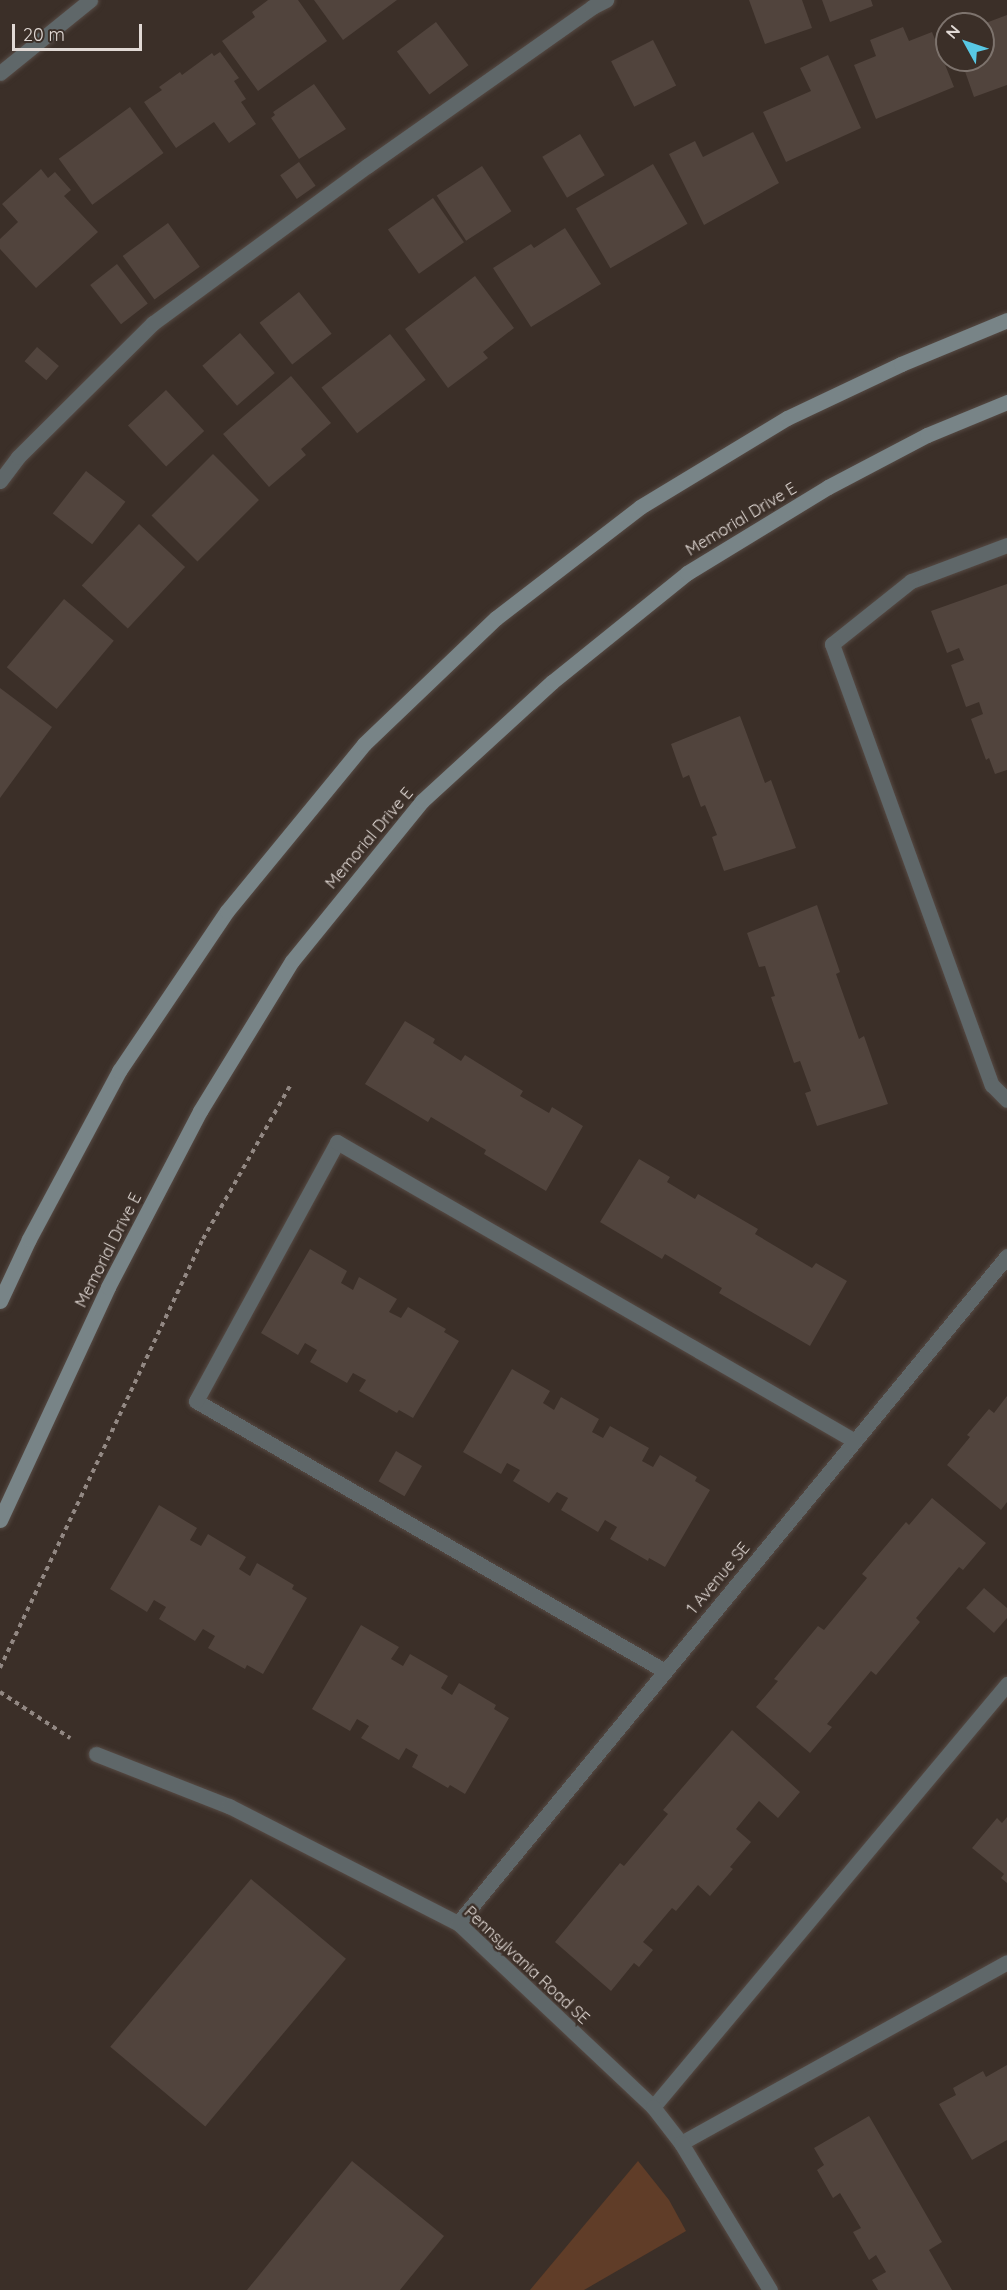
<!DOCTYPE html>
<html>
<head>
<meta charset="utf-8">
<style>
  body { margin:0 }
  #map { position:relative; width:1007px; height:2290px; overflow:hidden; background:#3b2f28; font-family:Quicksand,sans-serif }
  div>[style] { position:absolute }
  .green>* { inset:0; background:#603d28 }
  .building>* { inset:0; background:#51443d; transform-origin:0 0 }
  .path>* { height:4px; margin-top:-2px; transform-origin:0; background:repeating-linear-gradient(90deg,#928883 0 4.5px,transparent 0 9px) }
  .roads { filter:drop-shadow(0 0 2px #564a44) drop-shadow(0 0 2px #564a44) }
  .service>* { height:15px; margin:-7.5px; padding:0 7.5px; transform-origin:7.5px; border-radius:7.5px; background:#5f6769 }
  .minor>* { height:15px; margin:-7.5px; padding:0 7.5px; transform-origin:7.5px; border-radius:7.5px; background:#5f6769 }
  .secondary>* { height:15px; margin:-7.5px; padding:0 7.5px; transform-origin:7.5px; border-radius:7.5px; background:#788487 }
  span { translate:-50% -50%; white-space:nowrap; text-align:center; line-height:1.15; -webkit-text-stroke:5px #3b2f28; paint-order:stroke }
  .street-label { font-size:16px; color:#e1d9d5 }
  .north { position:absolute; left:935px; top:12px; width:60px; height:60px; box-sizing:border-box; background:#3b2f28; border:2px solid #7d736d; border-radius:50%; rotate:310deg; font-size:16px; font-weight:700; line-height:24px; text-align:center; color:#e1d9d5 }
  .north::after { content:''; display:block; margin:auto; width:21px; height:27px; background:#58c8e4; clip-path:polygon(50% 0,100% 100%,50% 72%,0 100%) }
  .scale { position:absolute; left:12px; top:24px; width:130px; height:27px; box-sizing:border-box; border:3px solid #e1d9d5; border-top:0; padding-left:8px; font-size:18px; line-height:21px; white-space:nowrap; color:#e1d9d5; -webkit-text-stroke:4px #3b2f28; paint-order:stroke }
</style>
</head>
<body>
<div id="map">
  <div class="green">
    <div style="clip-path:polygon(638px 2161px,669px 2200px,686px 2231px,584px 2290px,530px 2290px)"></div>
  </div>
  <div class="building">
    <div style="clip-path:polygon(268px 0,298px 0,327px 41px,258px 91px,222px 41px,255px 17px,252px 12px)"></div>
    <div style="clip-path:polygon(314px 0,397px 0,343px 40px)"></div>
    <div style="clip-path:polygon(749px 0,802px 0,812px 28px,765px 44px)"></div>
    <div style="clip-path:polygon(822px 0,871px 0,873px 6px,830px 22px)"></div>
    <div style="clip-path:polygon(1007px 15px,1007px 85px,974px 97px,961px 60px,983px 60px,983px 24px)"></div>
    <div style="left:436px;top:22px;width:54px;height:49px;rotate:53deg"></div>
    <div style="clip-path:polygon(903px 27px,909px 41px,932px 32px,954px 87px,876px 119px,854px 65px,876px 56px,870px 40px)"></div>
    <div style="left:653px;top:40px;width:51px;height:47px;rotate:63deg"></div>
    <div style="clip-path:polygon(220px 52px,239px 78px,234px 81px,246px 99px,241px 102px,256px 124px,229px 143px,214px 122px,176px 148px,144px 102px,162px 90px,159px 87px,180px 72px,182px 75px,212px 53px,214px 56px)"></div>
    <div style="clip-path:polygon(828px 55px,861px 128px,786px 162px,763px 112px,811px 91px,800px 68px)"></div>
    <div style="clip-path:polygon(314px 84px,346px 129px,299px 159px,271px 118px,275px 115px,273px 112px)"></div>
    <div style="left:130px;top:107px;width:57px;height:88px;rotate:54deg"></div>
    <div style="clip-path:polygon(753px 132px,779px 183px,704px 225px,669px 154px,695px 141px,703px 157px)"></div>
    <div style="left:580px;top:134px;width:48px;height:44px;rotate:59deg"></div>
    <div style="left:299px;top:162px;width:29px;height:23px;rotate:55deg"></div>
    <div style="left:653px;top:164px;width:69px;height:89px;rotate:60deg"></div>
    <div style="left:482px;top:166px;width:54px;height:54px;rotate:57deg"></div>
    <div style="clip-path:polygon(41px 169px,48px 178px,55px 172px,71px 190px,64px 196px,98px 232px,36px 288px,0 249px,0 239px,18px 222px,2px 204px)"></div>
    <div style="left:433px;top:198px;width:54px;height:55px;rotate:55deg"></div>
    <div style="left:168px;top:223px;width:54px;height:56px;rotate:54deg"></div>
    <div style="clip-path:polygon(565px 228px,601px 284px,531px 327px,493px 268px,531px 244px,534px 248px)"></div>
    <div style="left:117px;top:264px;width:50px;height:34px;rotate:52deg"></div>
    <div style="clip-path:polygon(475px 276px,514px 328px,483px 352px,488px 358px,448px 388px,405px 329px)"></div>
    <div style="left:299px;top:292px;width:53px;height:50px;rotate:52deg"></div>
    <div style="left:240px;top:333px;width:53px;height:50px;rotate:49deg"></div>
    <div style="left:390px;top:334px;width:58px;height:87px;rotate:52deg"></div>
    <div style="left:37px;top:347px;width:29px;height:19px;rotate:41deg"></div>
    <div style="clip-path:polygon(291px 376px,331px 423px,301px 449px,306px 455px,269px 487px,223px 434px)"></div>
    <div style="left:166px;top:390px;width:56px;height:52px;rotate:47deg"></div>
    <div style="left:213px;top:454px;width:65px;height:87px;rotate:45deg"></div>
    <div style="left:86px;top:471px;width:50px;height:54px;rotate:38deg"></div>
    <div style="left:139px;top:524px;width:63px;height:84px;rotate:43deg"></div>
    <div style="clip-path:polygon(1007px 584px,1007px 770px,995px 774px,989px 758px,986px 760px,971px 719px,983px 714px,979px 702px,966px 707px,951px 665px,964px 660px,959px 648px,947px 653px,931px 611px)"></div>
    <div style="left:64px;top:599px;width:65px;height:89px;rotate:40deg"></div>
    <div style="clip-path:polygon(0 688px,52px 727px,0 798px)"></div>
    <div style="clip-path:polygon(740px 716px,765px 783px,771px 780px,796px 848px,724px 871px,712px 837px,717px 835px,705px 805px,701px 807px,689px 775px,683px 778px,671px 744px)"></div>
    <div style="clip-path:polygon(817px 905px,840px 972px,836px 974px,859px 1039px,864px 1036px,888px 1104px,817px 1126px,805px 1093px,811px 1091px,800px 1061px,794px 1063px,771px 997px,775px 996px,765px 966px,759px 967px,747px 933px)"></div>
    <div style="clip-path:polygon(405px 1021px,435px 1039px,433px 1043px,461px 1061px,465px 1055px,523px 1091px,520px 1096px,549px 1113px,552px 1107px,583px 1126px,546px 1191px,484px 1154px,486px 1150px,431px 1117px,428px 1122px,365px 1084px)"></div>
    <div style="clip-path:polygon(639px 1159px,670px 1177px,667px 1182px,695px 1199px,698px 1194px,758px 1229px,755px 1234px,812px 1268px,816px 1263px,847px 1281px,810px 1346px,719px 1293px,722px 1288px,665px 1254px,662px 1259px,600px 1222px)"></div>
    <div style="clip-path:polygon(310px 1249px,347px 1271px,341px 1283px,353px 1290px,359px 1277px,397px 1299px,389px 1312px,401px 1318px,408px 1307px,446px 1329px,444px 1332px,459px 1341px,413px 1418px,399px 1410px,397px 1413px,359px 1391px,366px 1380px,353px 1373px,347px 1383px,310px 1362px,317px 1350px,305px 1343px,298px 1355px,261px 1333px)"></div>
    <div style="clip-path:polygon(512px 1369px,550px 1391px,543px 1403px,554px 1410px,561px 1397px,599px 1419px,592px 1432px,603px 1438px,610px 1426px,649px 1448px,642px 1461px,653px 1467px,660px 1455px,697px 1477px,695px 1481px,710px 1490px,665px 1567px,649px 1558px,648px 1561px,610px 1539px,617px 1527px,605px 1520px,598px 1532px,561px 1510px,568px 1498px,557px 1492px,549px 1503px,513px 1481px,520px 1470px,507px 1463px,501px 1474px,463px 1452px)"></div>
    <div style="clip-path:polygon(1007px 1396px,1007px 1502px,1001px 1510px,947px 1465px,970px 1437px,967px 1435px,989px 1409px,994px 1413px)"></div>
    <div style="left:396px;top:1451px;width:30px;height:35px;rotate:30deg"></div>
    <div style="clip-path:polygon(932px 1498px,986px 1543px,963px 1570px,959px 1567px,916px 1618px,920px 1622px,876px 1675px,871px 1671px,827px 1724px,832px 1727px,810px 1753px,756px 1707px,778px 1681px,774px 1679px,818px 1626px,824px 1630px,867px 1578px,862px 1574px,906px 1522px,909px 1525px)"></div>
    <div style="clip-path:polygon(159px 1505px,197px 1528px,190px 1540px,201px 1546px,208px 1534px,246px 1557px,239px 1569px,250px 1576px,257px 1563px,294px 1585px,292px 1589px,307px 1598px,263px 1674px,247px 1665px,245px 1669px,208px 1648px,215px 1636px,203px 1629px,195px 1641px,159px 1619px,166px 1607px,154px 1600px,147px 1612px,110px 1589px)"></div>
    <div style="clip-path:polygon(984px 1588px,1007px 1608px,1007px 1618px,994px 1633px,966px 1608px)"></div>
    <div style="clip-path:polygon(361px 1625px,399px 1647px,391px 1659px,403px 1666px,410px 1654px,448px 1676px,441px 1688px,452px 1695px,459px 1683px,496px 1705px,494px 1709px,509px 1718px,465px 1794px,450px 1785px,448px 1788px,412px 1767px,418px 1755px,406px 1748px,399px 1760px,361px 1738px,369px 1726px,357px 1719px,350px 1731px,312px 1709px)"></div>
    <div style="clip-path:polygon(732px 1730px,800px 1792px,778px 1818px,759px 1801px,736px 1829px,751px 1842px,730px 1867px,733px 1869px,710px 1896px,698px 1885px,676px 1911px,672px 1908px,643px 1942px,653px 1950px,639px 1967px,634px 1963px,611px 1991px,555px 1942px,620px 1863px,624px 1866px,668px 1814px,663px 1810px)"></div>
    <div style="clip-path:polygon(1007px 1817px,1007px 1883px,1001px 1878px,1004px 1874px,972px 1848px,997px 1818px,1002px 1823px)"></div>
    <div style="left:251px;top:1879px;width:124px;height:219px;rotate:40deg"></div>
    <div style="clip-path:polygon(1007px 2065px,1007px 2140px,972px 2160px,939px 2104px,956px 2095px,953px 2088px,983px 2071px,986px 2077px)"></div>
    <div style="clip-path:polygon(869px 2116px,942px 2242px,929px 2250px,952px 2290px,878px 2290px,872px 2280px,886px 2272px,876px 2255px,869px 2260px,853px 2232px,861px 2228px,840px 2193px,833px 2198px,817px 2170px,824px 2165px,814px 2148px)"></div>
    <div style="clip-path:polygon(352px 2161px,444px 2236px,400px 2290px,247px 2290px)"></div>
  </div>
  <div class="path">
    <div style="left:0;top:1668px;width:475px;rotate:-64.7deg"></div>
    <div style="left:203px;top:1239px;width:176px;rotate:-60.4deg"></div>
    <div style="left:0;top:1692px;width:84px;rotate:33.3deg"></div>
  </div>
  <div class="roads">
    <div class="service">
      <div style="left:0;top:481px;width:30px;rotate:-53deg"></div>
      <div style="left:18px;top:457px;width:190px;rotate:-44.8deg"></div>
      <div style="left:153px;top:323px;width:265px;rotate:-36.3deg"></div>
      <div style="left:367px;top:166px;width:276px;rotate:-35.2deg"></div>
      <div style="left:592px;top:7px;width:16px;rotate:-27deg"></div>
      <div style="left:1007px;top:545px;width:103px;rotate:159.4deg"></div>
      <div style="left:911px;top:581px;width:101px;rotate:141.4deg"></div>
      <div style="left:832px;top:644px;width:469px;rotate:70.1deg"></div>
      <div style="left:992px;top:1085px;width:21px;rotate:45deg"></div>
      <div style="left:665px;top:1671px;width:541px;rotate:-150.07deg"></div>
      <div style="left:196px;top:1401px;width:295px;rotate:-61.4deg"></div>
      <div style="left:337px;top:1142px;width:598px;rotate:29.99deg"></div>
      <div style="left:653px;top:2107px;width:552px;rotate:-50.07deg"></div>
      <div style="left:681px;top:2143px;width:373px;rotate:-29deg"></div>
    </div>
    <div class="minor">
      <div style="left:0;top:73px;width:116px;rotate:-39deg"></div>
      <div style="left:96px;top:1754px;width:143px;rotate:21.4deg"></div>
      <div style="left:229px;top:1806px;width:257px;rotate:27.1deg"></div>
      <div style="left:458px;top:1923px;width:268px;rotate:43.3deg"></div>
      <div style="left:653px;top:2107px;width:46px;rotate:52.1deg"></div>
      <div style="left:681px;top:2143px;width:172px;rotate:58.8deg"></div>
      <div style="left:458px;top:1923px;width:864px;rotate:-50.54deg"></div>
    </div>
    <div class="secondary">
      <div style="left:0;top:1301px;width:68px;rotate:-64.9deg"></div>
      <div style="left:29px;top:1239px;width:191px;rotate:-61.8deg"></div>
      <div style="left:119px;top:1071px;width:193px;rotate:-56deg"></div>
      <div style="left:227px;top:911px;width:216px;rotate:-50.6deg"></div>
      <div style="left:364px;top:744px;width:182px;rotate:-43.7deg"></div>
      <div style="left:496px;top:618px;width:182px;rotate:-37.6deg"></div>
      <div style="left:640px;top:507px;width:172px;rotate:-31.2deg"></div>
      <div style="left:787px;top:418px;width:126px;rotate:-25.3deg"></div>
      <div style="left:901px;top:364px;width:115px;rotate:-22.5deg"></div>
      <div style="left:0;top:1520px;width:257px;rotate:-65.1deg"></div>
      <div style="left:108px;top:1287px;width:199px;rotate:-62.4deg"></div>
      <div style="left:200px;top:1111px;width:176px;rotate:-58.5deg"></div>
      <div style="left:292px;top:961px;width:206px;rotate:-50.9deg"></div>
      <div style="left:422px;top:801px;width:176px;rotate:-42.5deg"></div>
      <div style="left:552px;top:682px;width:174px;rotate:-38.9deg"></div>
      <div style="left:687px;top:573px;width:165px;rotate:-31.4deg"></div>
      <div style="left:828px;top:487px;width:112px;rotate:-27.7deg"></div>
      <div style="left:927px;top:435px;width:87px;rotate:-22.4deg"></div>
    </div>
  </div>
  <div class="street-label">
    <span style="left:741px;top:519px;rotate:-31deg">Memorial Drive E</span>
    <span style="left:369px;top:838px;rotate:-50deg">Memorial Drive E</span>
    <span style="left:108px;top:1250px;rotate:-63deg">Memorial Drive E</span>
    <span style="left:718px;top:1578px;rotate:-50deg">1 Avenue SE</span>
    <span style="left:527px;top:1965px;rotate:43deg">Pennsylvania Road SE</span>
  </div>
  <div class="north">N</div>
  <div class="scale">20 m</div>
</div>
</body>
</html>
